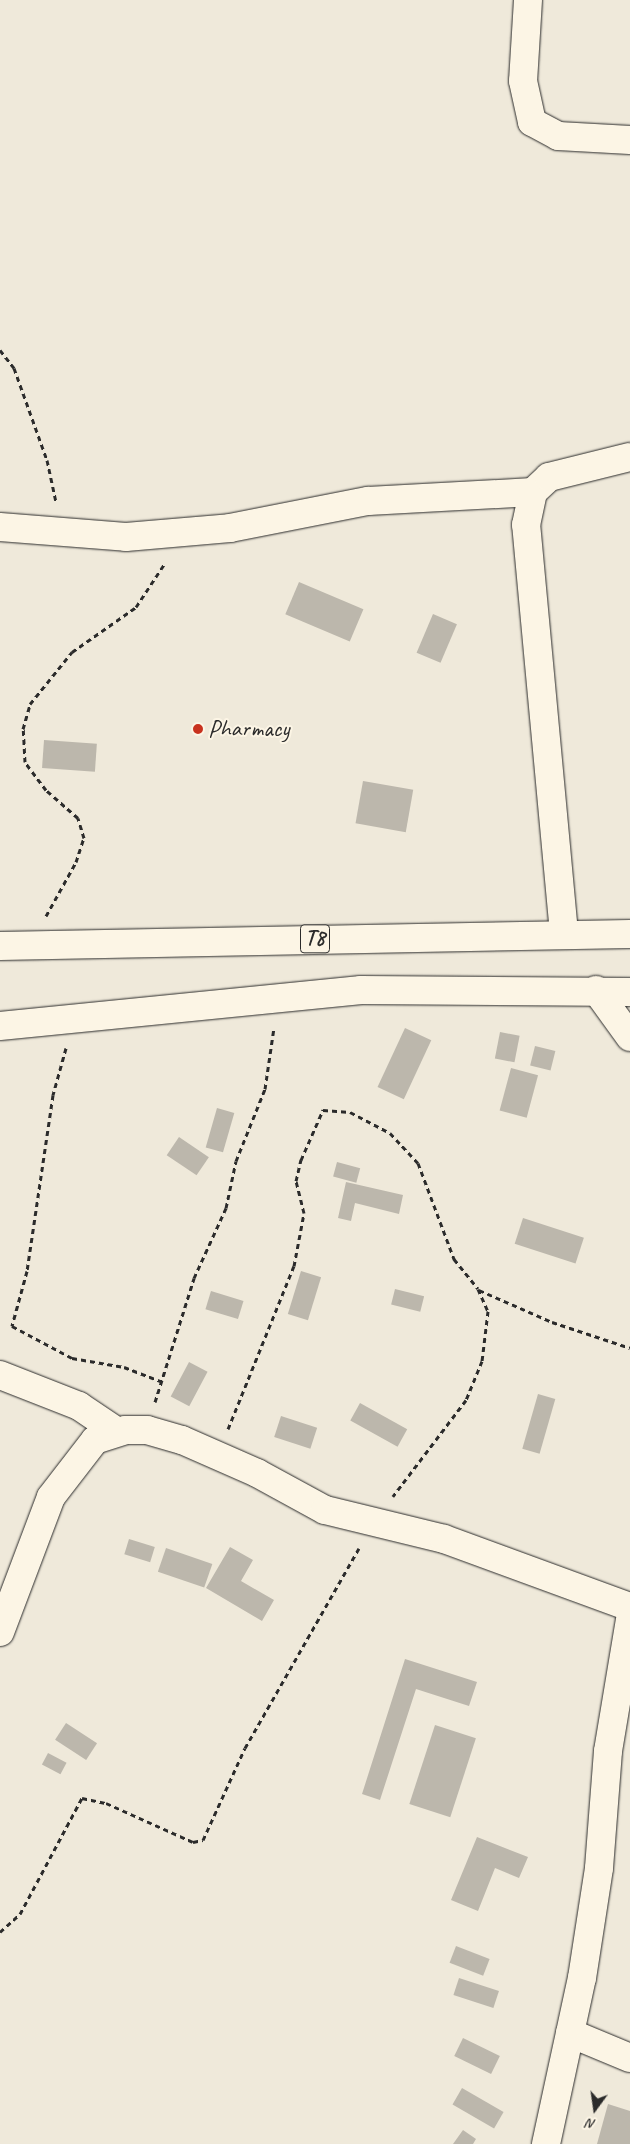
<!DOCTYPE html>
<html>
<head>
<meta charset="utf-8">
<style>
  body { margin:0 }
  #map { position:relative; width:630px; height:2144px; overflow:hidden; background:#efe9da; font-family:Caveat,sans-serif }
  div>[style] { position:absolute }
  .building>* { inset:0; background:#bcb7ac; transform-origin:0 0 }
  .path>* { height:3px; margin-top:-1.5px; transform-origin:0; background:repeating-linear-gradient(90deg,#2b2b2b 0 5px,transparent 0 9px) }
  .roads { filter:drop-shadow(0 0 1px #2b2b2b) drop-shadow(0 0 1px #2b2b2b) }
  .minor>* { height:28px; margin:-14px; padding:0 14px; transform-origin:14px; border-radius:14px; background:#fcf5e5 }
  .trunk>* { height:28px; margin:-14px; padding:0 14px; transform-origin:14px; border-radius:14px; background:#fcf5e5 }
  .dots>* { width:14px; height:14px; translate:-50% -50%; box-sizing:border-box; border:2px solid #fcf5e5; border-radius:50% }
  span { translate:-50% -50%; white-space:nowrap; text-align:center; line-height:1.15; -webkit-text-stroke:4px #fcf5e5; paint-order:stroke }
  .shield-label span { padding:1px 4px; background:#fcf5e5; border:1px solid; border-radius:4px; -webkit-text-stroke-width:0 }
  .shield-label { font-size:22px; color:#2b2b2b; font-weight:700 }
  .poi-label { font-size:24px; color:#2b2b2b }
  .left { translate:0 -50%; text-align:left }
  .north { position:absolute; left:570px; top:2084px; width:50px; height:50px; -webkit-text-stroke:4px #fcf5e5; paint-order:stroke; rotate:194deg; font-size:14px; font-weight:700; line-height:20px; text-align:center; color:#2b2b2b }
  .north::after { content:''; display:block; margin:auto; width:18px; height:22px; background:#2b2b2b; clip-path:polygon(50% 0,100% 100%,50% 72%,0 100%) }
</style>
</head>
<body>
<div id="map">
  <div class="building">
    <div style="left:299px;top:582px;width:70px;height:35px;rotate:23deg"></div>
    <div style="left:433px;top:614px;width:26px;height:42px;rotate:23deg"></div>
    <div style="left:44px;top:740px;width:53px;height:28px;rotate:4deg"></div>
    <div style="left:363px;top:781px;width:51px;height:43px;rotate:10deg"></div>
    <div style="left:405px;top:1028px;width:29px;height:65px;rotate:25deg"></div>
    <div style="left:500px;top:1032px;width:20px;height:27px;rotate:11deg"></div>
    <div style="left:535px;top:1046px;width:21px;height:20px;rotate:14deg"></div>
    <div style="left:511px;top:1068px;width:28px;height:44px;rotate:15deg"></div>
    <div style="left:217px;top:1108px;width:18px;height:41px;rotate:16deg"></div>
    <div style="left:179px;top:1137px;width:36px;height:22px;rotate:34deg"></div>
    <div style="left:337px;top:1162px;width:24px;height:15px;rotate:15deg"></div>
    <div style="clip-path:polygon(346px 1182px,403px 1195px,399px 1214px,355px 1203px,351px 1221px,338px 1218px)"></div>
    <div style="left:523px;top:1218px;width:64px;height:27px;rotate:18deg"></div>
    <div style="left:301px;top:1271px;width:21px;height:45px;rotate:17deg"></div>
    <div style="left:395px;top:1289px;width:30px;height:16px;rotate:14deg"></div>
    <div style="left:211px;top:1291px;width:34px;height:19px;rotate:17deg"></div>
    <div style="left:189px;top:1362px;width:21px;height:39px;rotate:28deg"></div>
    <div style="left:538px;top:1394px;width:18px;height:57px;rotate:16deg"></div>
    <div style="left:360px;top:1403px;width:54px;height:20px;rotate:29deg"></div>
    <div style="left:281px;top:1416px;width:38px;height:22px;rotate:18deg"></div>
    <div style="left:129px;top:1539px;width:27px;height:16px;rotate:17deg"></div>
    <div style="clip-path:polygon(230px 1547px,253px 1560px,241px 1581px,274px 1600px,262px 1621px,206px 1588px)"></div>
    <div style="left:166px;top:1548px;width:49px;height:25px;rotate:19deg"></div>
    <div style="clip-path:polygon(405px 1659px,477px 1682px,469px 1706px,416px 1689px,380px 1800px,362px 1794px)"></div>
    <div style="left:66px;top:1723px;width:37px;height:20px;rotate:33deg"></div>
    <div style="left:435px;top:1725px;width:43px;height:83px;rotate:18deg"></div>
    <div style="left:48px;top:1753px;width:21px;height:13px;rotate:28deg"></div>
    <div style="clip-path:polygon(477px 1837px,528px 1857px,519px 1878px,495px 1868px,478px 1911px,451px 1900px)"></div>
    <div style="left:456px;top:1946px;width:36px;height:18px;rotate:21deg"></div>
    <div style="left:459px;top:1978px;width:42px;height:18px;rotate:18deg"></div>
    <div style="left:463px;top:2038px;width:41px;height:20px;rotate:26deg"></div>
    <div style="left:462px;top:2088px;width:48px;height:19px;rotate:30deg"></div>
    <div style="clip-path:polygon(608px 2104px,630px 2111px,630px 2144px,597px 2144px)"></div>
    <div style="clip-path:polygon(463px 2130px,476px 2139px,473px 2144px,453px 2144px)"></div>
  </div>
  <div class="path">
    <div style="left:0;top:350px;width:23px;rotate:52deg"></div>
    <div style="left:14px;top:368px;width:98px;rotate:70.3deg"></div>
    <div style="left:47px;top:460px;width:43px;rotate:77.9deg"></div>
    <div style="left:46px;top:916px;width:62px;rotate:-60.9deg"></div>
    <div style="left:76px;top:862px;width:25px;rotate:-72deg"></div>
    <div style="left:84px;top:838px;width:21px;rotate:-107deg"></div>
    <div style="left:78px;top:818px;width:43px;rotate:-138.8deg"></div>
    <div style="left:46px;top:790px;width:35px;rotate:-127deg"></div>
    <div style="left:25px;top:762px;width:33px;rotate:-93deg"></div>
    <div style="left:23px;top:729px;width:26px;rotate:-74deg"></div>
    <div style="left:30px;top:704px;width:67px;rotate:-51.1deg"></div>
    <div style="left:72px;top:652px;width:78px;rotate:-35.1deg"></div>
    <div style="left:136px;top:607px;width:53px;rotate:-56.6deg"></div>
    <div style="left:66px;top:1048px;width:49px;rotate:105.5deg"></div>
    <div style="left:53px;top:1095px;width:178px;rotate:98.4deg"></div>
    <div style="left:27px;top:1271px;width:57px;rotate:105.3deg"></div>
    <div style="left:12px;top:1326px;width:68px;rotate:28.1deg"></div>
    <div style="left:72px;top:1358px;width:53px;rotate:9.8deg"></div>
    <div style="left:124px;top:1367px;width:42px;rotate:21deg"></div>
    <div style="left:479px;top:1290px;width:80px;rotate:23.7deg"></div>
    <div style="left:552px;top:1322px;width:82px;rotate:18.4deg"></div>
    <div style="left:155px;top:1402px;width:130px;rotate:-72.5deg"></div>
    <div style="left:194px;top:1278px;width:77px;rotate:-65.4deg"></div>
    <div style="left:226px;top:1208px;width:48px;rotate:-78deg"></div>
    <div style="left:236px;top:1161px;width:78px;rotate:-68.1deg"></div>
    <div style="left:265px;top:1089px;width:63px;rotate:-81.7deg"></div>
    <div style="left:228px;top:1429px;width:176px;rotate:-68deg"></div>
    <div style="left:294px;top:1266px;width:54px;rotate:-79.3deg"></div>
    <div style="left:304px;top:1213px;width:33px;rotate:-104deg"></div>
    <div style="left:296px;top:1181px;width:22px;rotate:-77deg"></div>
    <div style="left:301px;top:1160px;width:55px;rotate:-66.3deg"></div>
    <div style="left:323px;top:1110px;width:27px;rotate:4deg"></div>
    <div style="left:350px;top:1112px;width:45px;rotate:27.7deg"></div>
    <div style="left:390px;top:1133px;width:41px;rotate:47deg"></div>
    <div style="left:418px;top:1163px;width:103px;rotate:69.4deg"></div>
    <div style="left:454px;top:1259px;width:38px;rotate:51deg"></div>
    <div style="left:478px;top:1289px;width:24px;rotate:66deg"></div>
    <div style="left:488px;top:1311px;width:50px;rotate:96.8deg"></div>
    <div style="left:482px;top:1361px;width:42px;rotate:112.3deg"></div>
    <div style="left:466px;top:1400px;width:121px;rotate:127.2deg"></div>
    <div style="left:0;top:1932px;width:27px;rotate:-42deg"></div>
    <div style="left:20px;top:1914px;width:132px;rotate:-61.9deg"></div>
    <div style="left:82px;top:1798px;width:25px;rotate:12deg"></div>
    <div style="left:106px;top:1803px;width:95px;rotate:24.1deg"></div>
    <div style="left:193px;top:1842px;width:10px;rotate:-11deg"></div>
    <div style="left:203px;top:1840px;width:101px;rotate:-65.5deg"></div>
    <div style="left:245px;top:1748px;width:230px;rotate:-60.3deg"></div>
  </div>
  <div class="roads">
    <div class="minor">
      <div style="left:528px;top:0;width:81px;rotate:93.5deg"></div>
      <div style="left:523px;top:81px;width:42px;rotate:77.6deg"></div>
      <div style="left:532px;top:122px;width:30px;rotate:28deg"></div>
      <div style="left:558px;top:136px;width:72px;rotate:3.2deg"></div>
      <div style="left:0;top:527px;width:126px;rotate:4.5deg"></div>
      <div style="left:126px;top:537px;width:104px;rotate:-4.9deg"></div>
      <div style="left:230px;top:528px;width:141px;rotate:-11.1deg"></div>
      <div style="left:368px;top:501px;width:165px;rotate:-3.1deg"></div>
      <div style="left:564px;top:933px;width:410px;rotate:-95.3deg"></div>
      <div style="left:526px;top:525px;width:34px;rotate:-78deg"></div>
      <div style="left:533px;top:492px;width:22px;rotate:-43deg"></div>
      <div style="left:549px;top:477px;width:83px;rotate:-13.9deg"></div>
      <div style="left:596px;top:990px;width:58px;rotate:54.1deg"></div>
      <div style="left:0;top:1026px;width:363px;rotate:-5.7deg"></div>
      <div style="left:361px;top:990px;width:269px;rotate:0.4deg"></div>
      <div style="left:0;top:1375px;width:85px;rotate:21.4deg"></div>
      <div style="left:79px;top:1406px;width:45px;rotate:34deg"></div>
      <div style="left:0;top:1632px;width:144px;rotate:-69.3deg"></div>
      <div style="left:51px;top:1497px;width:72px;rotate:-52.3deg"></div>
      <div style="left:95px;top:1440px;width:32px;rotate:-18deg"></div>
      <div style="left:125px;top:1430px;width:22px"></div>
      <div style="left:147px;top:1430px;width:36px;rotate:16deg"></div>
      <div style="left:182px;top:1440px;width:82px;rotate:23.7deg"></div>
      <div style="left:257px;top:1473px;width:77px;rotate:28.6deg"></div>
      <div style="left:325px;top:1510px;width:122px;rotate:13.7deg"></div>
      <div style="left:444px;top:1539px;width:198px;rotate:20.1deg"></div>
      <div style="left:570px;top:2033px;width:65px;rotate:22.6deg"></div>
      <div style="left:546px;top:2144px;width:170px;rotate:-77.8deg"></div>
      <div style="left:582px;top:1978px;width:111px;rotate:-81.2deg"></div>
      <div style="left:599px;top:1868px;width:117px;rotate:-85.6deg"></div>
      <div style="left:608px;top:1751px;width:133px;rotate:-80.5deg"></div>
    </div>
    <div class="trunk">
      <div style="left:0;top:946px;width:630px;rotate:-1.09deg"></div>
    </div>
  </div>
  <div class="dots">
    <div style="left:198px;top:729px;background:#c8321e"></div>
  </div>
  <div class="shield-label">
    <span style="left:315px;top:939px">T8</span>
  </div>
  <div class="poi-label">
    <span class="left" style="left:208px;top:729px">Pharmacy</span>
  </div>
  <div class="north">N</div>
</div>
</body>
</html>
